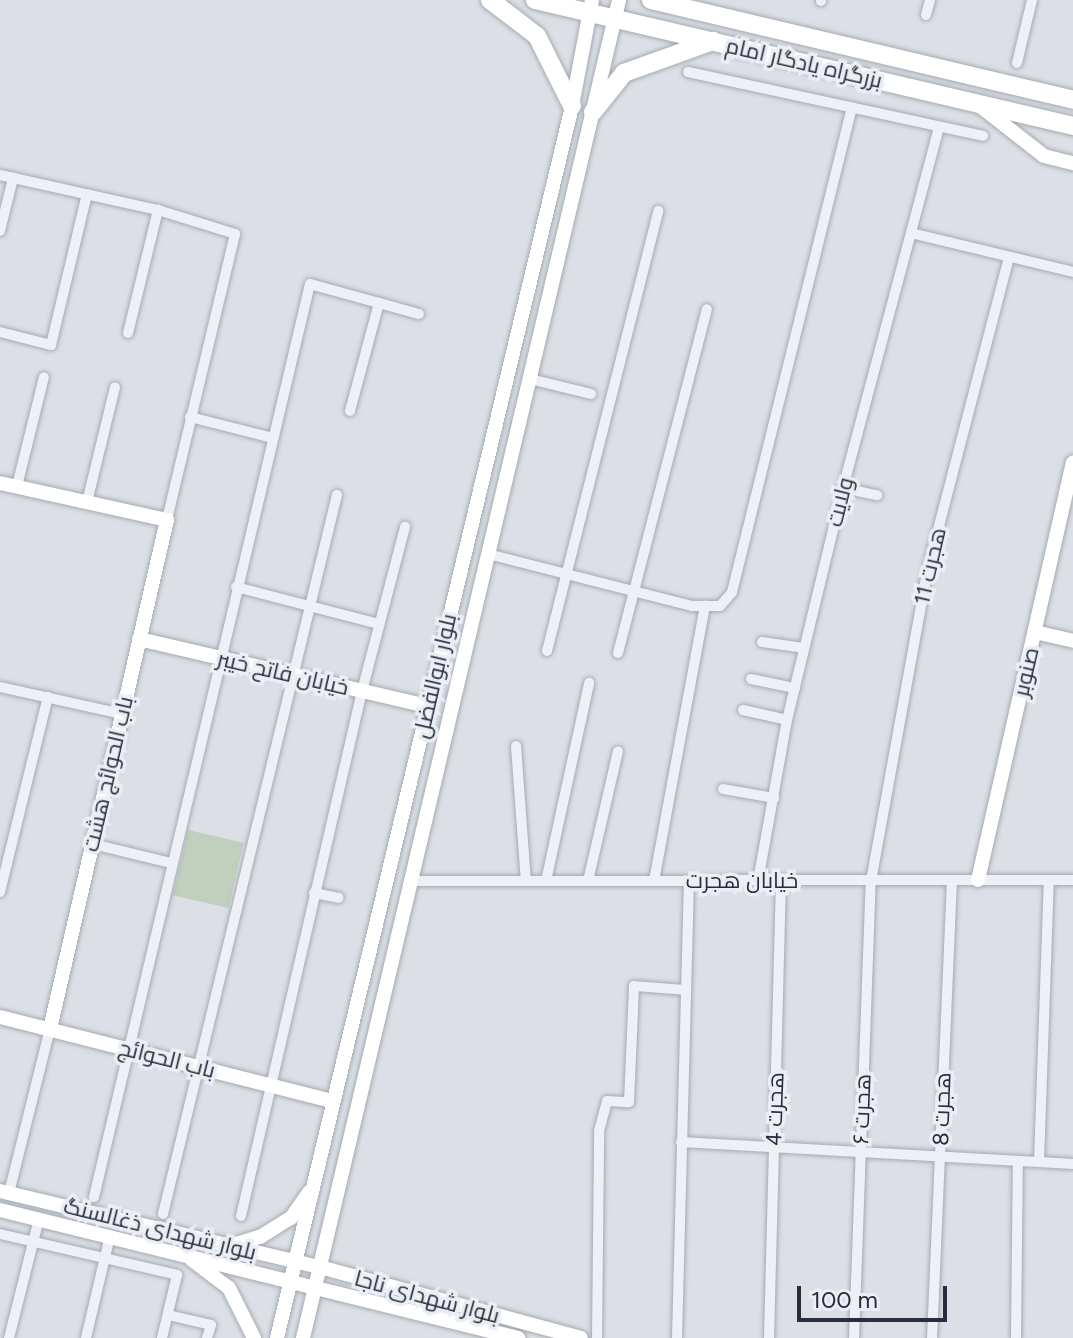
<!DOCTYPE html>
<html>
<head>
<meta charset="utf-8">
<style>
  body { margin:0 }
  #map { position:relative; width:1073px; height:1338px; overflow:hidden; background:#dce0e6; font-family:Figtree,Cairo,sans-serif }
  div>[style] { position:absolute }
  .green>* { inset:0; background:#c1d0bd; transform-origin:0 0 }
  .roads { filter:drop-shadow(0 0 2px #a5aab3) drop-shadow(0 0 2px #a5aab3) }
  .street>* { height:10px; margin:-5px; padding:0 5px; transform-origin:5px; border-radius:5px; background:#eff0f5 }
  .secondary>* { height:14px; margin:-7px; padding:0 7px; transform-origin:7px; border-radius:7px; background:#fff }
  .highway>* { height:18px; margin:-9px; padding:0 9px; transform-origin:9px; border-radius:9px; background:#fff }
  span { translate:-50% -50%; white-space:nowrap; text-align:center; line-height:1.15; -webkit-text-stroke:7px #ebeef4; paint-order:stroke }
  .street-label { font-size:22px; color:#262d3c }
  .scale { position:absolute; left:797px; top:1286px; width:150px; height:36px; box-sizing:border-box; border:4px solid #262d3c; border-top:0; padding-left:10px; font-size:24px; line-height:28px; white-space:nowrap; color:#262d3c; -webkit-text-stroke:6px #ebeef4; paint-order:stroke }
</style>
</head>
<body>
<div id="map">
  <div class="green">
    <div style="left:188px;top:830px;width:57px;height:67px;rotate:13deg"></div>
  </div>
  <div class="roads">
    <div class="street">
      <div style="left:821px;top:1px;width:1px;rotate:-90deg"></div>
      <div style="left:926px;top:15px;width:16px;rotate:-75deg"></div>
      <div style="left:1017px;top:63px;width:65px;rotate:-76.6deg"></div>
      <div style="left:688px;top:72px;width:302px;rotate:12.2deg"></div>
      <div style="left:0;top:175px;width:162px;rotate:12.5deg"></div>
      <div style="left:158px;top:210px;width:81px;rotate:17.3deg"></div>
      <div style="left:235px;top:234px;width:294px;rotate:103.4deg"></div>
      <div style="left:0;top:231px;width:55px;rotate:-76.2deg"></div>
      <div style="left:911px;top:233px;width:167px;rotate:13.5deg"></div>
      <div style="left:0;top:332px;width:53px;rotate:14.3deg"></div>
      <div style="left:51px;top:345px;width:155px;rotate:-76.6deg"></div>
      <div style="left:128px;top:333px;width:127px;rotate:-76.3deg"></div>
      <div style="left:530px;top:379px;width:63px;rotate:13.8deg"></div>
      <div style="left:350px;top:411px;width:112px;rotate:-75deg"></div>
      <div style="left:190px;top:417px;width:86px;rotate:14.2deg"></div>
      <div style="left:17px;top:486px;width:112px;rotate:-76.1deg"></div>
      <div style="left:843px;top:488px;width:35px;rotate:12deg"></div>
      <div style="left:87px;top:502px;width:118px;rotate:-76.3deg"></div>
      <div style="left:488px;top:554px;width:211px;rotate:14.3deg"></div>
      <div style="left:692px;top:606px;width:28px"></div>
      <div style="left:720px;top:606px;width:18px;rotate:-49deg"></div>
      <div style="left:732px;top:592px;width:499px;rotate:-76.1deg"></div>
      <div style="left:236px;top:587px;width:148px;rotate:14.5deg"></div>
      <div style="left:762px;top:642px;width:42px;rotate:8.1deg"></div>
      <div style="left:547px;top:651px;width:454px;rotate:-75.8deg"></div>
      <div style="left:618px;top:653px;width:355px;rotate:-75.5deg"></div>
      <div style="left:751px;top:679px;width:45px;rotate:11.6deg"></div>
      <div style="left:0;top:687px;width:125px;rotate:12.5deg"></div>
      <div style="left:743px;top:710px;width:45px;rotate:12.8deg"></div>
      <div style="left:516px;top:746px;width:135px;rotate:85.8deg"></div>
      <div style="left:723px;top:789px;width:52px;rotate:10deg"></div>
      <div style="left:93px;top:844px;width:80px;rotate:13.7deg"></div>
      <div style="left:411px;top:881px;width:662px;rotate:-0.09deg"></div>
      <div style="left:546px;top:881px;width:203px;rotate:-77.7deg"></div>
      <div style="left:588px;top:881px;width:133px;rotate:-77deg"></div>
      <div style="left:654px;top:881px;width:280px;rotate:-79.5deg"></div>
      <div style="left:758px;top:881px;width:164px;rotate:-79.8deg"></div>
      <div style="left:787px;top:720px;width:239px;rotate:-76.4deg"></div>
      <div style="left:843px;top:488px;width:374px;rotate:-75.1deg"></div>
      <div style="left:0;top:892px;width:201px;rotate:-76.2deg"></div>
      <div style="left:314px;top:893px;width:25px;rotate:11deg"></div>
      <div style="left:681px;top:1142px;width:393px;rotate:3.2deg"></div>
      <div style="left:1039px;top:1162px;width:282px;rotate:-88deg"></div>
      <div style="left:9px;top:1193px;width:169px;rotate:-76deg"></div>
      <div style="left:94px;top:1197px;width:938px;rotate:-76.69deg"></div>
      <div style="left:310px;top:284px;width:113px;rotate:15.4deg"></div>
      <div style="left:163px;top:1214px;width:740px;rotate:-76.4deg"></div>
      <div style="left:241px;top:1216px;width:539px;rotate:-77.02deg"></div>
      <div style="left:362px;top:691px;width:170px;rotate:-75.3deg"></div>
      <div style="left:0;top:1234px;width:182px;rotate:13deg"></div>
      <div style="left:177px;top:1275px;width:65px;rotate:103.4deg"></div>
      <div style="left:168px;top:1315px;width:44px;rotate:13.1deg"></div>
      <div style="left:211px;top:1325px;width:14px;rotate:107deg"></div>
      <div style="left:9px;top:1338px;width:123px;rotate:-75.9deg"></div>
      <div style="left:86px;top:1338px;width:105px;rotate:-76.8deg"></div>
      <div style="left:597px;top:1338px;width:207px;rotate:-89.4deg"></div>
      <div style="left:599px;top:1131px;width:31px;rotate:-75deg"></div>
      <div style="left:607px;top:1101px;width:22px;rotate:3deg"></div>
      <div style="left:629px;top:1102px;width:116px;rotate:-87.5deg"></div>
      <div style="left:634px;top:986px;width:52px;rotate:4.4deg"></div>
      <div style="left:677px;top:1338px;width:457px;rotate:-88.5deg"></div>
      <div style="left:769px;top:1338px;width:457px;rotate:-88.5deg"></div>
      <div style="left:854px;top:1338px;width:457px;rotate:-87.9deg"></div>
      <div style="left:871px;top:881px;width:314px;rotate:-79.7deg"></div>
      <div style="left:927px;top:572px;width:325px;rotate:-75.4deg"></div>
      <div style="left:932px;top:1338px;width:458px;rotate:-87.5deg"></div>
      <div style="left:1016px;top:1338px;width:177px;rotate:-89.4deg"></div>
    </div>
    <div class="secondary">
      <div style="left:980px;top:106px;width:81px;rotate:38deg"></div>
      <div style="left:1044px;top:156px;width:30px;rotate:14deg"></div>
      <div style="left:0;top:483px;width:171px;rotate:12.5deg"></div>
      <div style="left:167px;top:520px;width:522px;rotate:102.95deg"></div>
      <div style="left:1035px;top:632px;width:39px;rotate:13deg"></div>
      <div style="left:139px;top:639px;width:296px;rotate:13.1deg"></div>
      <div style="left:978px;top:880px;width:428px;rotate:-77.2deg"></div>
      <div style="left:0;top:1017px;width:343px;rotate:14.2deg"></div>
      <div style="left:0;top:1191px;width:329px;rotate:13.4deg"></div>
      <div style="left:320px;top:1267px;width:270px;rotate:15.2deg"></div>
      <div style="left:0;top:1210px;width:534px;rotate:13.88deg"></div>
      <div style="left:233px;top:1245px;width:28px;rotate:-17deg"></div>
      <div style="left:260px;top:1237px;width:36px;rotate:-32deg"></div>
      <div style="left:291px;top:1218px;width:32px;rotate:-55deg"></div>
      <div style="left:192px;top:1260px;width:46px;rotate:37.1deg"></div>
      <div style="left:229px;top:1288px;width:56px;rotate:63.4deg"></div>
      <div style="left:277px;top:1338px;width:1267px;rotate:-76.53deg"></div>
      <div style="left:572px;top:106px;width:108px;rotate:-79.3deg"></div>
      <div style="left:303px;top:1338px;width:1375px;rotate:-76.71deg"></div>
    </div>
    <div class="highway">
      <div style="left:490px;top:0;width:59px;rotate:37.5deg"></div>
      <div style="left:537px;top:36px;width:78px;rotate:63.4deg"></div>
      <div style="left:535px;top:0;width:553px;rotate:13.18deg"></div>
      <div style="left:651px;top:0;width:434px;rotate:13.3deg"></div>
      <div style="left:593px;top:112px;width:50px;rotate:-51.5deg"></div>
      <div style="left:624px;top:73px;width:95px;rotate:-19.8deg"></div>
    </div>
  </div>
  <div class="street-label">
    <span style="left:804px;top:63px;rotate:13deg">بزرگراه یادگار امام</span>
    <span style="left:840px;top:502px;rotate:-76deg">ولایت</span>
    <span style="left:930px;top:566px;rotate:-77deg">هجرت 11</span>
    <span style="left:1026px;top:672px;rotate:-77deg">صنوبر</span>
    <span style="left:283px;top:673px;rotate:13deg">خیابان فاتح خیبر</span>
    <span style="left:435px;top:676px;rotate:-77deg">بلوار ابوالفضل</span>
    <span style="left:108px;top:774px;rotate:-77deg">باب الحوائج هشت</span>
    <span style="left:742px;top:881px">خیابان هجرت</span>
    <span style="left:167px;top:1059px;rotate:14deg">باب الحوائج</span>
    <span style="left:775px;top:1109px;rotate:-88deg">هجرت 4</span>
    <span style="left:862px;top:1109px;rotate:-88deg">هجرت ۶</span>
    <span style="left:942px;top:1109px;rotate:-88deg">هجرت 8</span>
    <span style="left:160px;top:1229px;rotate:14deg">بلوار شهدای ذغالسنگ</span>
    <span style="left:427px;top:1297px;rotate:15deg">بلوار شهدای ناجا</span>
  </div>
  <div class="scale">100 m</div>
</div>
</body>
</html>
